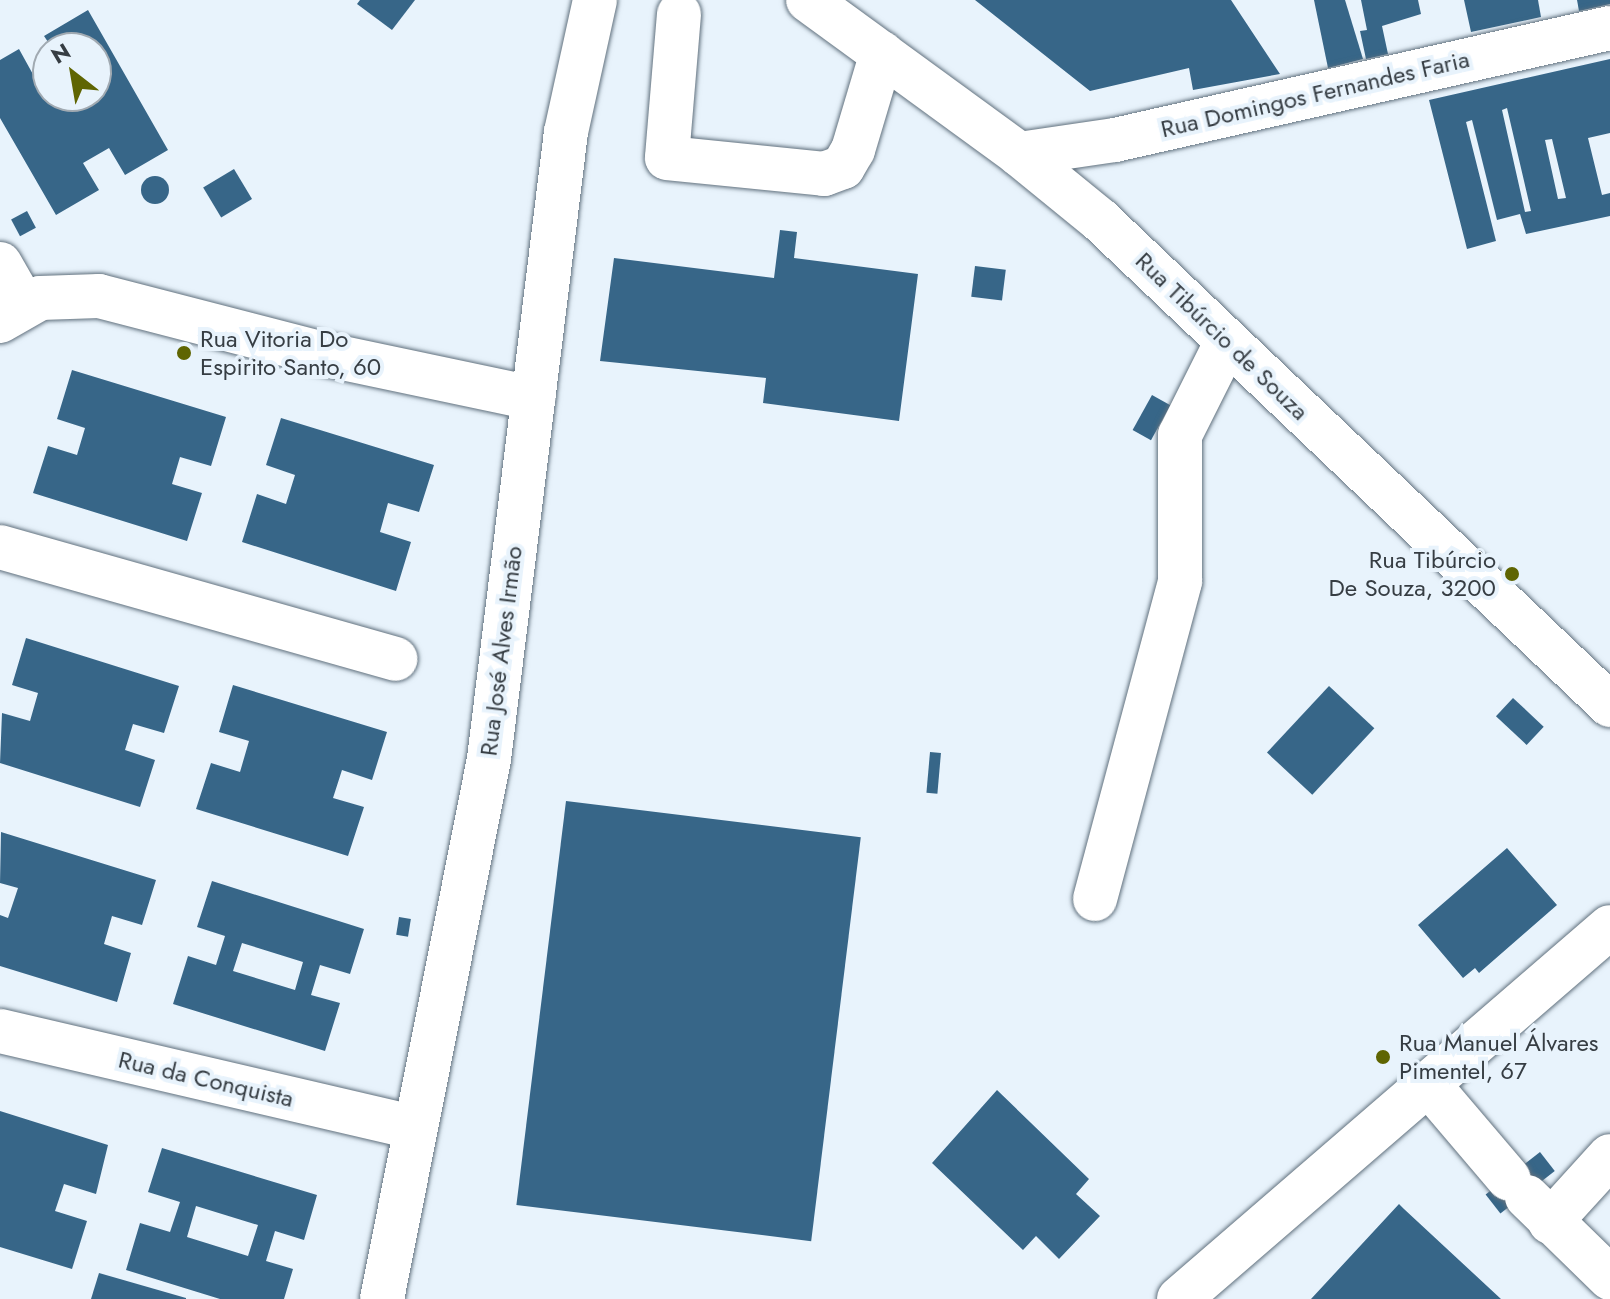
<!DOCTYPE html>
<html>
<head>
<meta charset="utf-8">
<style>
  body { margin:0 }
  #map { position:relative; width:1610px; height:1299px; overflow:hidden; background:#e8f3fc; font-family:Jost,sans-serif }
  div>[style] { position:absolute }
  .building>* { inset:0; background:#376688; transform-origin:0 0 }
  .round { border-radius:50% }
  .roads { filter:drop-shadow(0 0 2px #61717e) drop-shadow(0 0 2px #61717e) }
  .minor>* { height:44px; margin:-22px; padding:0 22px; transform-origin:22px; border-radius:22px; background:#fff }
  .major>* { height:44px; margin:-22px; padding:0 22px; transform-origin:22px; border-radius:22px; background:#fff }
  .dots>* { width:22px; height:22px; translate:-50% -50%; box-sizing:border-box; border:4px solid #e8f3fc; border-radius:50% }
  span { translate:-50% -50%; white-space:nowrap; text-align:center; line-height:1.15; -webkit-text-stroke:8px #e8f3fc; paint-order:stroke }
  .street-label { font-size:24px; color:#363d43 }
  .poi-label { font-size:24px; color:#363d43 }
  .left { translate:0 -50%; text-align:left }
  .right { translate:-100% -50%; text-align:right }
  .north { position:absolute; left:32px; top:32px; width:80px; height:80px; box-sizing:border-box; background:#e8f3fc; border:2px solid #a1aab2; border-radius:50%; rotate:329deg; font-size:22px; font-weight:700; line-height:32px; text-align:center; color:#363d43 }
  .north::after { content:''; display:block; margin:auto; width:28px; height:36px; background:#5f6502; clip-path:polygon(50% 0,100% 100%,50% 72%,0 100%) }
</style>
</head>
<body>
<div id="map">
  <div class="building">
    <div style="clip-path:polygon(360px 0,415px 0,392px 30px,357px 4px)"></div>
    <div style="clip-path:polygon(975px 0,1231px 0,1280px 74px,1193px 90px,1189px 68px,1090px 91px)"></div>
    <div style="clip-path:polygon(1314px 0,1345px 0,1363px 59px,1328px 68px)"></div>
    <div style="clip-path:polygon(1361px 0,1418px 0,1421px 14px,1382px 26px,1388px 54px,1366px 59px,1360px 31px,1367px 30px)"></div>
    <div style="clip-path:polygon(1464px 0,1538px 0,1541px 17px,1471px 32px)"></div>
    <div style="clip-path:polygon(1577px 0,1610px 0,1610px 4px,1579px 11px)"></div>
    <div style="clip-path:polygon(88px 10px,168px 150px,125px 175px,109px 148px,83px 163px,99px 190px,56px 215px,0 118px,0 60px,19px 49px,35px 78px,48px 70px,48px 96px,96px 96px,96px 48px,52px 48px,44px 36px)"></div>
    <div style="clip-path:polygon(evenodd,1610px 59px,1610px 133px,1588px 138px,1602px 195px,1610px 193px,1610px 216px,1526px 234px,1520px 214px,1497px 220px,1472px 120px,1466px 122px,1496px 241px,1467px 249px,1429px 100px,1610px 59px,1507px 108px,1531px 211px,1525px 212px,1502px 110px,1507px 108px,1610px 59px,1552px 139px,1566px 198px,1558px 199px,1545px 140px,1552px 139px)"></div>
    <div style="left:234px;top:169px;width:35px;height:36px;rotate:59deg"></div>
    <div class="round" style="left:141px;top:176px;width:28px;height:28px"></div>
    <div style="left:27px;top:211px;width:19px;height:18px;rotate:62deg"></div>
    <div style="clip-path:polygon(780px 230px,797px 232px,794px 258px,918px 274px,899px 421px,763px 403px,766px 378px,600px 361px,614px 258px,774px 278px)"></div>
    <div style="left:975px;top:266px;width:31px;height:31px;rotate:7deg"></div>
    <div style="clip-path:polygon(72px 370px,226px 417px,211px 466px,180px 457px,172px 484px,202px 493px,187px 541px,33px 493px,48px 446px,77px 455px,85px 428px,57px 419px)"></div>
    <div style="left:1152px;top:395px;width:21px;height:40px;rotate:29deg"></div>
    <div style="clip-path:polygon(281px 418px,434px 465px,419px 512px,388px 503px,380px 532px,411px 542px,396px 591px,242px 542px,257px 494px,286px 504px,295px 475px,266px 465px)"></div>
    <div style="clip-path:polygon(26px 638px,179px 686px,164px 733px,133px 724px,125px 750px,155px 760px,140px 807px,0 763px,2px 713px,30px 721px,38px 693px,12px 685px)"></div>
    <div style="clip-path:polygon(233px 685px,387px 732px,372px 780px,342px 770px,333px 798px,364px 807px,348px 856px,196px 809px,211px 763px,240px 772px,249px 741px,219px 732px)"></div>
    <div style="left:1329px;top:686px;width:62px;height:91px;rotate:43deg"></div>
    <div style="left:1513px;top:698px;width:42px;height:25px;rotate:43deg"></div>
    <div style="left:930px;top:752px;width:11px;height:41px;rotate:5deg"></div>
    <div style="left:566px;top:801px;width:297px;height:407px;rotate:7deg"></div>
    <div style="clip-path:polygon(1px 832px,156px 880px,142px 925px,112px 916px,104px 944px,131px 953px,117px 1002px,0 966px,0 915px,8px 918px,18px 888px,0 883px)"></div>
    <div style="clip-path:polygon(1507px 848px,1557px 905px,1479px 973px,1475px 968px,1463px 978px,1418px 925px)"></div>
    <div style="clip-path:polygon(evenodd,212px 881px,364px 929px,350px 974px,320px 965px,311px 995px,340px 1003px,325px 1051px,173px 1004px,188px 956px,216px 965px,225px 936px,197px 927px,212px 881px,242px 943px,303px 962px,295px 990px,233px 971px,242px 943px)"></div>
    <div style="left:399px;top:917px;width:12px;height:18px;rotate:9deg"></div>
    <div style="clip-path:polygon(997px 1090px,1089px 1179px,1076px 1194px,1100px 1216px,1059px 1259px,1036px 1236px,1023px 1250px,932px 1163px)"></div>
    <div style="clip-path:polygon(0 1111px,108px 1145px,96px 1194px,64px 1184px,55px 1211px,87px 1221px,72px 1269px,0 1247px)"></div>
    <div style="clip-path:polygon(evenodd,162px 1148px,317px 1195px,304px 1240px,275px 1231px,266px 1261px,293px 1269px,284px 1299px,220px 1299px,126px 1270px,140px 1223px,170px 1232px,180px 1202px,148px 1192px,162px 1148px,196px 1206px,258px 1225px,248px 1256px,187px 1237px,196px 1206px)"></div>
    <div style="left:1540px;top:1152px;width:24px;height:69px;rotate:52deg"></div>
    <div style="clip-path:polygon(1399px 1204px,1404px 1209px,1501px 1299px,1311px 1299px)"></div>
    <div style="clip-path:polygon(99px 1273px,186px 1298px,186px 1299px,91px 1299px)"></div>
  </div>
  <div class="roads">
    <div class="minor">
      <div style="left:679px;top:14px;width:144px;rotate:94.8deg"></div>
      <div style="left:667px;top:158px;width:158px;rotate:5.8deg"></div>
      <div style="left:824px;top:174px;width:20px;rotate:-20deg"></div>
      <div style="left:843px;top:167px;width:20px;rotate:-60deg"></div>
      <div style="left:853px;top:150px;width:101px;rotate:-73.4deg"></div>
      <div style="left:1019px;top:154px;width:97px;rotate:-8.3deg"></div>
      <div style="left:1115px;top:140px;width:508px;rotate:-12.75deg"></div>
      <div style="left:0;top:264px;width:46px;rotate:60.1deg"></div>
      <div style="left:0;top:321px;width:46px;rotate:-29.9deg"></div>
      <div style="left:40px;top:298px;width:59px;rotate:-1.9deg"></div>
      <div style="left:99px;top:296px;width:227px;rotate:14.5deg"></div>
      <div style="left:319px;top:353px;width:219px;rotate:11.9deg"></div>
      <div style="left:0;top:547px;width:411px;rotate:15.8deg"></div>
      <div style="left:1095px;top:899px;width:329px;rotate:-75deg"></div>
      <div style="left:1180px;top:581px;width:146px;rotate:-90deg"></div>
      <div style="left:1180px;top:435px;width:105px;rotate:-63.4deg"></div>
      <div style="left:0;top:1031px;width:423px;rotate:13.1deg"></div>
      <div style="left:1429px;top:1085px;width:123px;rotate:49.6deg"></div>
      <div style="left:1527px;top:1197px;width:116px;rotate:44.3deg"></div>
      <div style="left:1550px;top:1222px;width:89px;rotate:-47.7deg"></div>
      <div style="left:382px;top:1299px;width:550px;rotate:-78.79deg"></div>
      <div style="left:489px;top:759px;width:632px;rotate:-83deg"></div>
      <div style="left:566px;top:132px;width:135px;rotate:-77.6deg"></div>
      <div style="left:1179px;top:1299px;width:569px;rotate:-40.8deg"></div>
    </div>
    <div class="major">
      <div style="left:808px;top:0;width:261px;rotate:36.1deg"></div>
      <div style="left:1019px;top:154px;width:104px;rotate:39.2deg"></div>
      <div style="left:1100px;top:220px;width:704px;rotate:43.56deg"></div>
    </div>
  </div>
  <div class="dots">
    <div style="left:184px;top:353px;background:#5f6502"></div>
    <div style="left:1512px;top:574px;background:#5f6502"></div>
    <div style="left:1383px;top:1057px;background:#5f6502"></div>
  </div>
  <div class="street-label">
    <span style="left:1315px;top:94px;rotate:-13deg">Rua Domingos Fernandes Faria</span>
    <span style="left:1222px;top:336px;rotate:44deg">Rua Tibúrcio de Souza</span>
    <span style="left:501px;top:651px;rotate:-83deg">Rua José Alves Irmão</span>
    <span style="left:206px;top:1079px;rotate:13deg">Rua da Conquista</span>
  </div>
  <div class="poi-label">
    <span class="left" style="left:200px;top:353px">Rua Vitoria Do<br>Espirito Santo, 60</span>
    <span class="right" style="left:1496px;top:574px">Rua Tibúrcio<br>De Souza, 3200</span>
    <span class="left" style="left:1399px;top:1057px">Rua Manuel Álvares<br>Pimentel, 67</span>
  </div>
  <div class="north">N</div>
</div>
</body>
</html>
